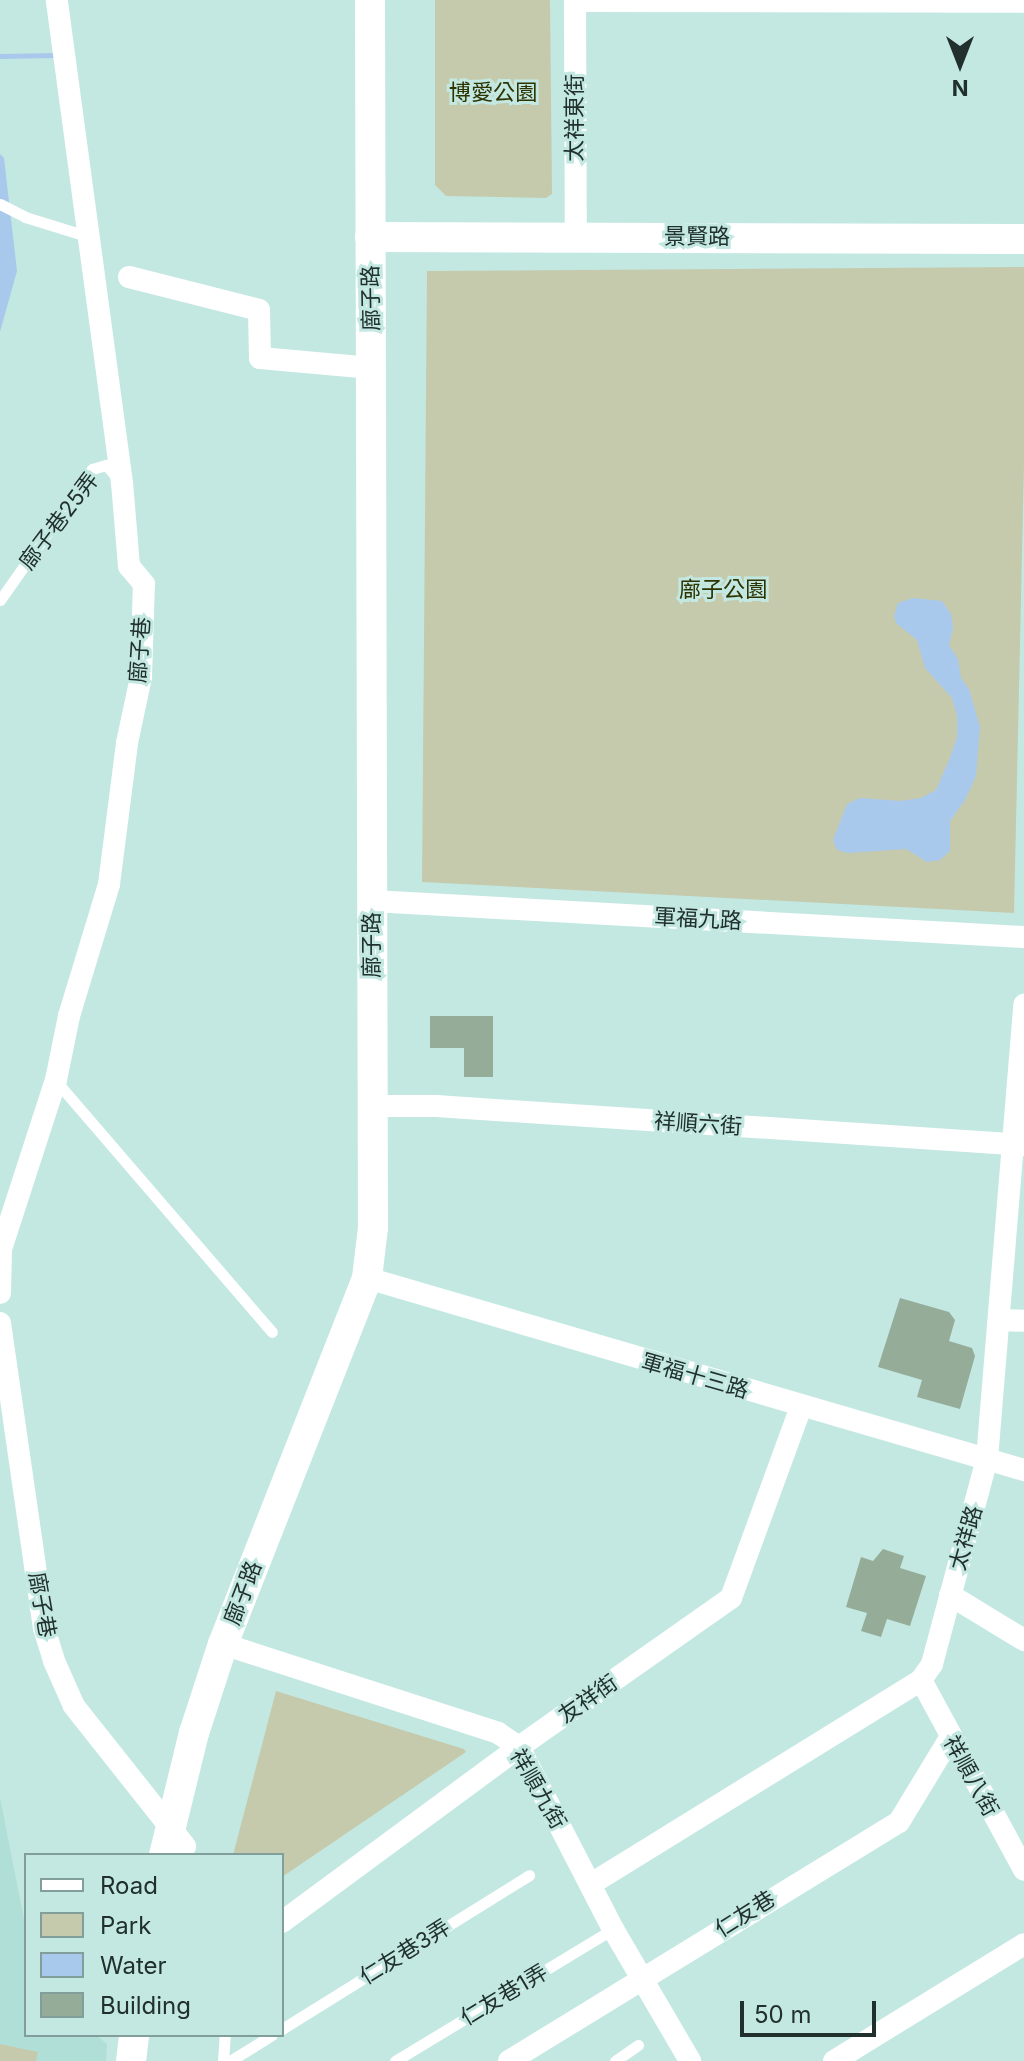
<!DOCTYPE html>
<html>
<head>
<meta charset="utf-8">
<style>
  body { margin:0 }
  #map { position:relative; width:1024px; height:2061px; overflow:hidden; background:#c3e8e2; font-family:Inter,"Noto Sans TC",sans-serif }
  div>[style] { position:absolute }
  .built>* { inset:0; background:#b0dfd7 }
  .green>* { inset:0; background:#c5caad }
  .water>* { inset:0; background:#a9c9ec }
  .stream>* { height:5px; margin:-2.5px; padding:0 2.5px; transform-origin:2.5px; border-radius:2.5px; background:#a9c9ec }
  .building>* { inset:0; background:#94ac98 }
  .lane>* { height:11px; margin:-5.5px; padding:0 5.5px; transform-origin:5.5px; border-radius:5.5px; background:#fff }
  .street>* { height:22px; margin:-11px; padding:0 11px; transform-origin:11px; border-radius:11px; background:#fff }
  .secondary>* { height:30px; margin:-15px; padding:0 15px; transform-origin:15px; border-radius:15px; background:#fff }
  span { translate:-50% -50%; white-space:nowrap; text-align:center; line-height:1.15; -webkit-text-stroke:6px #c3e8e2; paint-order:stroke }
  .park-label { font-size:22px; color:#2e3300 }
  .street-label { font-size:22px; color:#21302d }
  .legend { position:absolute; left:24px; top:1853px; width:260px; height:184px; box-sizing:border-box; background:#c3e8e2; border:2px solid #829e9a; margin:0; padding:10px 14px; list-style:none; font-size:24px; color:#21302d }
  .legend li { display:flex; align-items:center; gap:16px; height:40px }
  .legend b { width:40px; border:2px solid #829e9a }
  .north { position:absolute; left:920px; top:24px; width:80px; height:80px; -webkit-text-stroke:6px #c3e8e2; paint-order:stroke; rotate:180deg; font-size:22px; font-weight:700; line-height:32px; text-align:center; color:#21302d }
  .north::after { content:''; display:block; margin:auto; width:28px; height:36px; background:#21302d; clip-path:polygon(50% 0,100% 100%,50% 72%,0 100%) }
  .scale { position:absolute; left:740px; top:2001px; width:136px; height:36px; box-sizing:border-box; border:4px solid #21302d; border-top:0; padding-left:10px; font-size:24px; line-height:28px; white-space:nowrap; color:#21302d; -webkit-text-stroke:6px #c3e8e2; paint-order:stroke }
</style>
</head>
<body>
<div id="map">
  <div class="built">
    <div style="clip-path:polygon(0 1797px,26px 1930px,26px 2035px,96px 2035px,107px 2044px,106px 2061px,0 2061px)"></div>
  </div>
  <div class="green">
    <div style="clip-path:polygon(435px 0,550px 0,552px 194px,546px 198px,446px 196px,435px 185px)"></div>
    <div style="clip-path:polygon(1024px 267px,1024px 465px,1014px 913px,422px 882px,427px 271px)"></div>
    <div style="clip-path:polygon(276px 1691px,464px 1749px,466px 1752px,282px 1877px,282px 1855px,233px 1855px)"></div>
    <div style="clip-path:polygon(0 2044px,38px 2052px,36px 2061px,0 2061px)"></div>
  </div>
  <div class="water">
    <div style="clip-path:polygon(0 154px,4px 158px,17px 271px,0 332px)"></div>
    <div style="clip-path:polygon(913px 598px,942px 601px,951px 614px,953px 628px,949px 645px,958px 659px,961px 678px,969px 689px,980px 727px,976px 776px,965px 800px,950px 821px,950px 851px,940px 860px,927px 862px,906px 849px,848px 853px,837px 850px,833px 840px,847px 804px,860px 798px,901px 801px,921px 798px,936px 790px,950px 758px,957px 737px,957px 716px,952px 698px,925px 668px,917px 640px,896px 623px,894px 616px,898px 603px)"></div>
  </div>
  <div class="stream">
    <div style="left:0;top:56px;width:57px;rotate:-1deg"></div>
  </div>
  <div class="building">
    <div style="clip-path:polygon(430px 1016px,493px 1016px,493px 1077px,464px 1077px,464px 1048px,430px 1048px)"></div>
    <div style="clip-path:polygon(900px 1298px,949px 1312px,955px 1320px,949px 1341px,972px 1348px,975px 1356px,960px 1409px,917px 1397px,922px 1380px,878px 1367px)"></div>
    <div style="clip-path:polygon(883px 1549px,904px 1556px,900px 1568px,926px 1576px,910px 1626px,887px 1619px,881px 1637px,861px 1631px,867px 1613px,846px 1607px,861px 1557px,873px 1561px)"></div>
  </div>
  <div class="lane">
    <div style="left:0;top:204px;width:28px;rotate:27deg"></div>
    <div style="left:25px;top:217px;width:68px;rotate:17.1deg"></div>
    <div style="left:0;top:600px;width:160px;rotate:-54.9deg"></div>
    <div style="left:92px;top:469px;width:15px;rotate:-16deg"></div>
    <div style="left:106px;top:465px;width:20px;rotate:49deg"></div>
    <div style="left:56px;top:1081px;width:331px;rotate:49.3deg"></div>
    <div style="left:282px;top:2029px;width:291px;rotate:-31.9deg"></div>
    <div style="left:223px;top:2061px;width:26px;rotate:-86deg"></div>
    <div style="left:230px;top:2061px;width:49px;rotate:-31.8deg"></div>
    <div style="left:395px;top:2061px;width:255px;rotate:-31.2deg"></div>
    <div style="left:615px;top:2061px;width:28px;rotate:-35deg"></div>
  </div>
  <div class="street">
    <div style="left:575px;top:0;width:237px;rotate:89.8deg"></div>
    <div style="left:575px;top:1px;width:449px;rotate:0.1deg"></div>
    <div style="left:129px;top:277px;width:134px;rotate:14.2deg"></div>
    <div style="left:259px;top:310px;width:48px;rotate:88.8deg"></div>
    <div style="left:260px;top:358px;width:112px;rotate:5.1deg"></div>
    <div style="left:372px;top:901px;width:653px;rotate:3.16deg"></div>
    <div style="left:372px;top:1106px;width:64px"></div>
    <div style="left:436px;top:1106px;width:589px;rotate:3.79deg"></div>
    <div style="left:367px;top:1278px;width:684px;rotate:16.29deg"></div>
    <div style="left:0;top:1293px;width:44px;rotate:-88.7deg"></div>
    <div style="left:1px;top:1249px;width:178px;rotate:-72deg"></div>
    <div style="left:56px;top:1080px;width:65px;rotate:-78.5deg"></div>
    <div style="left:69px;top:1016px;width:138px;rotate:-73.1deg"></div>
    <div style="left:109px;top:884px;width:142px;rotate:-82.7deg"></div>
    <div style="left:127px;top:743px;width:67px;rotate:-78deg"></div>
    <div style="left:141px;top:677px;width:93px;rotate:-88.2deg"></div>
    <div style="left:144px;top:584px;width:23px;rotate:-130deg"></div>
    <div style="left:129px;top:566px;width:83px;rotate:-94.8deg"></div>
    <div style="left:122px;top:483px;width:487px;rotate:-97.7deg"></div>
    <div style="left:1000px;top:1320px;width:24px;rotate:2deg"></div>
    <div style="left:0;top:1323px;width:308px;rotate:81.8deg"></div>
    <div style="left:44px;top:1628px;width:34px;rotate:73deg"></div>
    <div style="left:54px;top:1661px;width:49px;rotate:66deg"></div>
    <div style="left:74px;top:1706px;width:179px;rotate:51.6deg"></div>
    <div style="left:950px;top:1595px;width:87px;rotate:31.3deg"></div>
    <div style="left:223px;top:1644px;width:289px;rotate:17.9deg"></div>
    <div style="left:498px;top:1733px;width:25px;rotate:34deg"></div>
    <div style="left:519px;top:1747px;width:205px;rotate:62.7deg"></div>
    <div style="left:613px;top:1929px;width:153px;rotate:59.7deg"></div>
    <div style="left:921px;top:1680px;width:216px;rotate:61.5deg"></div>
    <div style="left:591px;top:1884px;width:388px;rotate:-31.7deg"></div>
    <div style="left:921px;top:1680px;width:19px;rotate:-55deg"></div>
    <div style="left:932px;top:1664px;width:212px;rotate:-75deg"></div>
    <div style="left:987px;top:1459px;width:456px;rotate:-85.3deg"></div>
    <div style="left:282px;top:1922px;width:295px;rotate:-36.4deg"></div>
    <div style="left:519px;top:1747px;width:259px;rotate:-35.1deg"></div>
    <div style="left:731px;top:1598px;width:203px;rotate:-69.9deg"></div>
    <div style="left:509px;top:2061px;width:457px;rotate:-31.5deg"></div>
    <div style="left:899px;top:1822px;width:98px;rotate:-58.7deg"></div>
    <div style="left:834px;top:2061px;width:223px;rotate:-31.6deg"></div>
  </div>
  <div class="secondary">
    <div style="left:370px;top:237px;width:654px;rotate:0.18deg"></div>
    <div style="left:164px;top:1855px;width:126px;rotate:-76.2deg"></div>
    <div style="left:194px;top:1733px;width:94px;rotate:-72deg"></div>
    <div style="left:223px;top:1644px;width:393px;rotate:-68.5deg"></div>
    <div style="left:367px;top:1278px;width:50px;rotate:-83.2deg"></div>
    <div style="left:373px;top:1228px;width:1228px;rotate:-90.14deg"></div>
    <div style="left:131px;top:2061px;width:26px;rotate:-83deg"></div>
  </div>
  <div class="park-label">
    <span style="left:493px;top:93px">博愛公園</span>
    <span style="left:723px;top:590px">廍子公園</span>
  </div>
  <div class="street-label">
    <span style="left:575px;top:118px;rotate:-90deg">太祥東街</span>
    <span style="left:697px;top:237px">景賢路</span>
    <span style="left:371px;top:298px;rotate:-91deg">廍子路</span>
    <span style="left:59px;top:521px;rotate:-53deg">廍子巷25弄</span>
    <span style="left:140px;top:650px;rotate:-86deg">廍子巷</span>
    <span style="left:698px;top:919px;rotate:3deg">軍福九路</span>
    <span style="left:372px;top:945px;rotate:-90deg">廍子路</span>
    <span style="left:698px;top:1124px;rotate:4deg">祥順六街</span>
    <span style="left:695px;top:1376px;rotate:16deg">軍福十三路</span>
    <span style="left:966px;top:1538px;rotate:-74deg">太祥路</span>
    <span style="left:243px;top:1593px;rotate:-69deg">廍子路</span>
    <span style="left:42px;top:1605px;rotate:80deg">廍子巷</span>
    <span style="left:588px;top:1699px;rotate:-35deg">友祥街</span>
    <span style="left:971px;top:1776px;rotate:61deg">祥順八街</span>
    <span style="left:538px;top:1789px;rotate:60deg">祥順九街</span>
    <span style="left:745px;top:1914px;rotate:-32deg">仁友巷</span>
    <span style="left:405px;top:1952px;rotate:-32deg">仁友巷3弄</span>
    <span style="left:504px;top:1995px;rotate:-31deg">仁友巷1弄</span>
  </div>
  <ul class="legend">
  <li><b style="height:10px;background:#fff"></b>Road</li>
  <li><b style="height:22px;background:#c5caad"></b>Park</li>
  <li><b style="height:22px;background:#a9c9ec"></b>Water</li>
  <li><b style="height:22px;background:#94ac98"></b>Building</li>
  </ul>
  <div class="north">N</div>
  <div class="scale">50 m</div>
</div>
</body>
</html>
